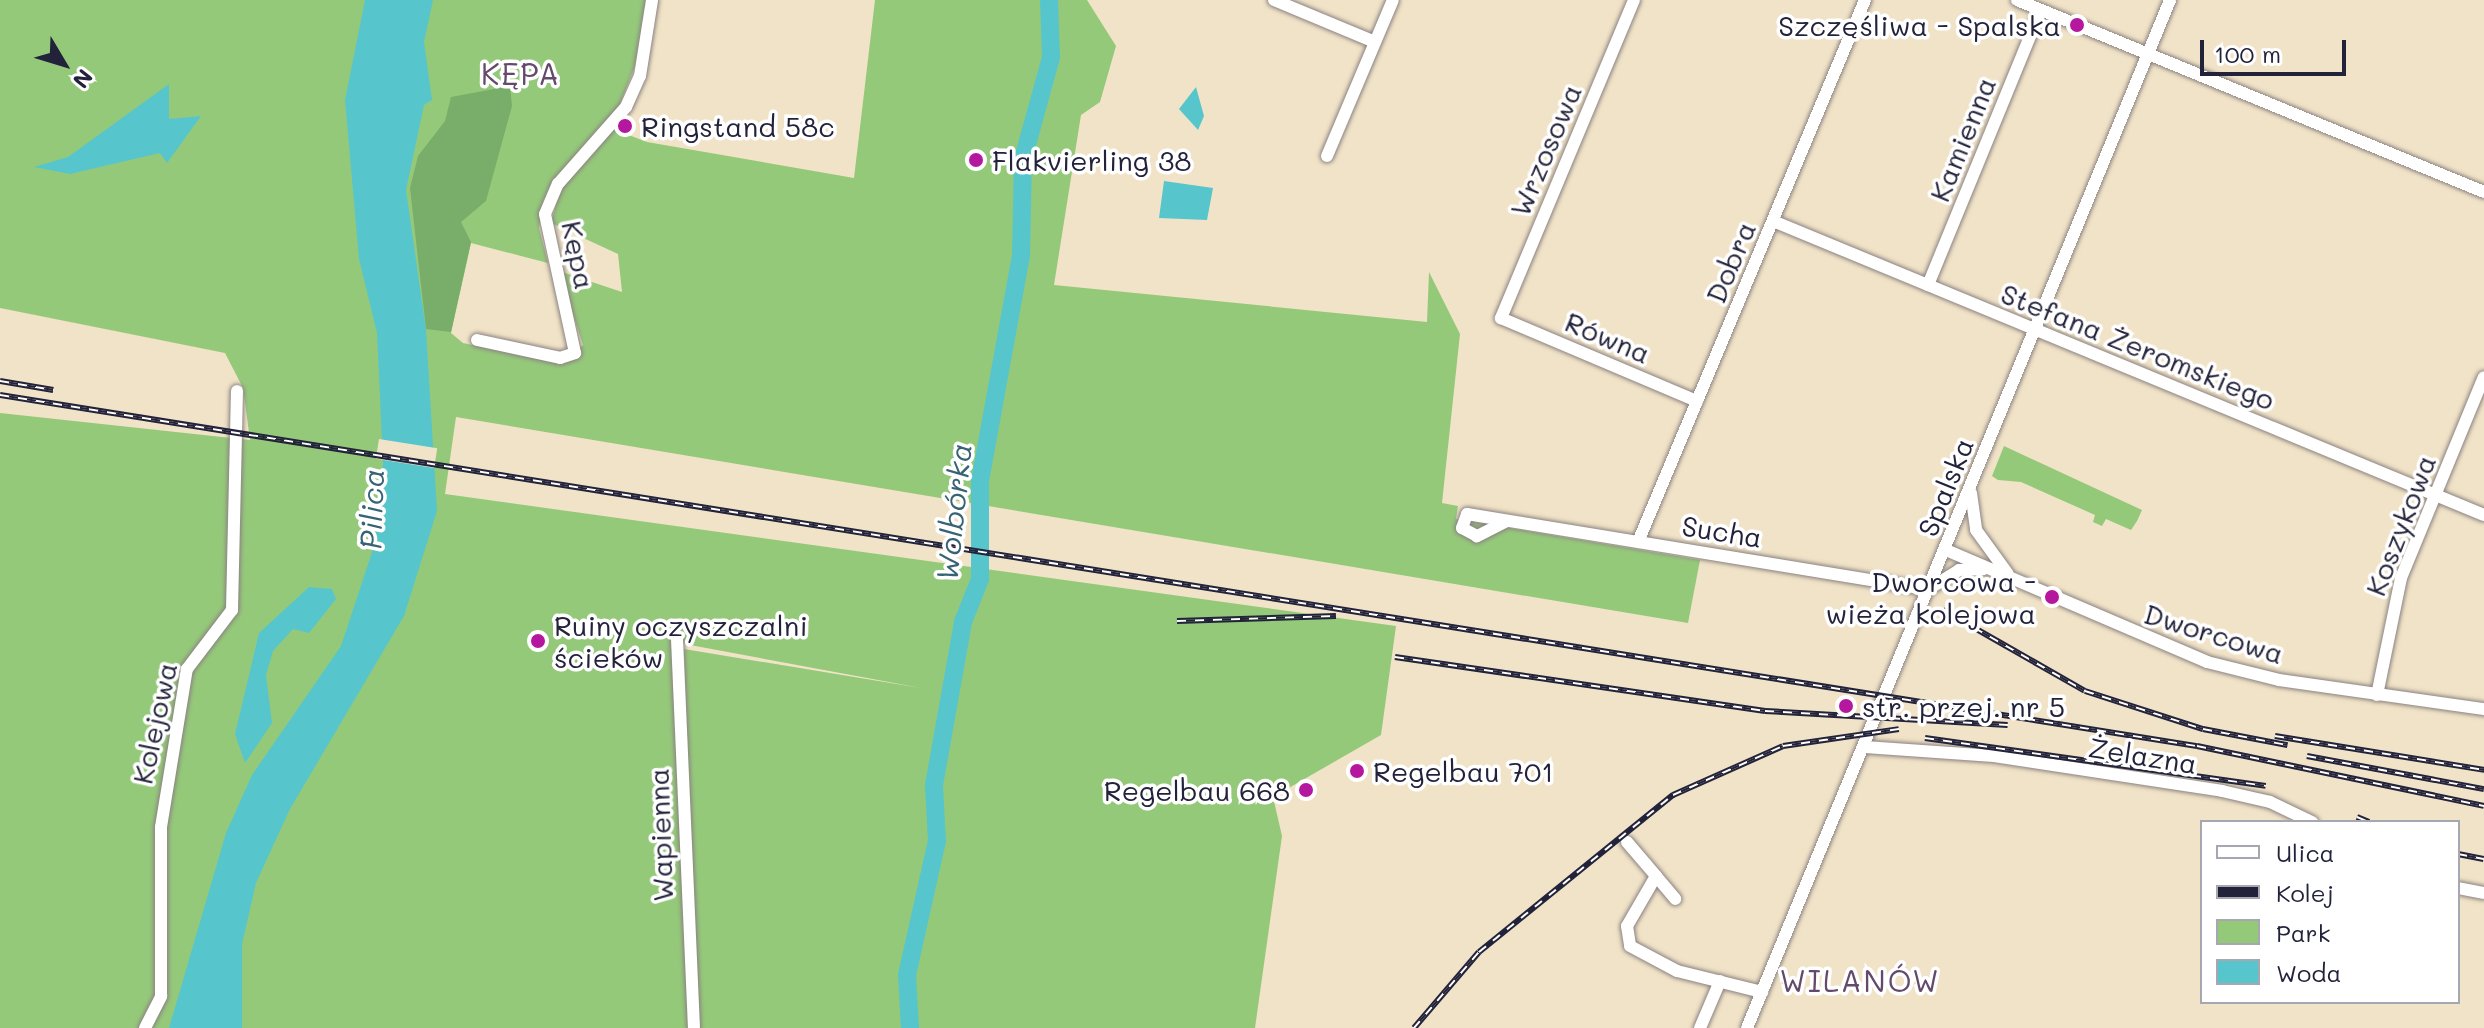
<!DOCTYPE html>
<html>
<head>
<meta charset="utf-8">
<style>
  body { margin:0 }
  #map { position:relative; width:2484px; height:1028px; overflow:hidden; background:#f1e3c7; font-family:Mali,sans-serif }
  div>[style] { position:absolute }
  .green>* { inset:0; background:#95c97a }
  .forest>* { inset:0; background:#78ad6a }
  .water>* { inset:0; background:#57c5cc }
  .pier>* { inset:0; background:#f1e3c7; transform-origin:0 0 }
  .river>* { height:18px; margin:-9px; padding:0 9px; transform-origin:9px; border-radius:9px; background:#57c5cc }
  .roads { filter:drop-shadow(0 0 2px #8a8281) drop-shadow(0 0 2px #8a8281) }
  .minor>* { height:12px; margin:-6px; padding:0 6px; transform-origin:6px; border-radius:6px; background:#fff }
  .rail>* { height:6px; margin-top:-3px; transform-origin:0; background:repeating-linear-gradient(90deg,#fff 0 9px,#22223b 0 18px); box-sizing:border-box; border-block:2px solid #22223b }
  .dots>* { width:22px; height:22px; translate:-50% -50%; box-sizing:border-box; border:4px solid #fff; border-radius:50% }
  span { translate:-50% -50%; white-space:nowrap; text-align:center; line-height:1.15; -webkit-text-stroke:7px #fff; paint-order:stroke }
  .poi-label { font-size:28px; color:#22223b }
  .right { translate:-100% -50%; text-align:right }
  .left { translate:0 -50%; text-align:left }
  .street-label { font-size:28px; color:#22223b }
  .neighbourhood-label { font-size:30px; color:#63496a; letter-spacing:2px }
  .water-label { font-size:30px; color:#376375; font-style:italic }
  .legend { position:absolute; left:2200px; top:820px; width:260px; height:184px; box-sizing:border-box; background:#fff; border:2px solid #a7a7b1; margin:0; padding:10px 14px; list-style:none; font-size:24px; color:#22223b }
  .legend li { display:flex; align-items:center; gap:16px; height:40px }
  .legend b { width:40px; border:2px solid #a7a7b1 }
  .north { position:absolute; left:24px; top:24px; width:80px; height:80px; -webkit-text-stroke:6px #fff; paint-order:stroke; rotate:128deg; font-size:22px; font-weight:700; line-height:32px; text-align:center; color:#22223b }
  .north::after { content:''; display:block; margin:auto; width:28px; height:36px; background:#22223b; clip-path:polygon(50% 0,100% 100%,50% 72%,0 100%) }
  .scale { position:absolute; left:2200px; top:40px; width:146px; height:36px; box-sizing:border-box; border:4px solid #22223b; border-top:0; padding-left:10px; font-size:24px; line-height:28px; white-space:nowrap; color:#22223b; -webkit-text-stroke:6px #fff; paint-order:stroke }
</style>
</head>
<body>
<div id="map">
  <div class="green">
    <div style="clip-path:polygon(0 0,646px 0,635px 66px,619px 106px,544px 199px,539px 228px,548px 263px,471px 243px,451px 333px,463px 343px,561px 364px,583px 345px,559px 271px,622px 292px,618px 254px,551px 223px,561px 187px,613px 129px,647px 142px,854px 178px,875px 0,1087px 0,1116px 46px,1100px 102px,1081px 115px,1054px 285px,1427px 322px,1429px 272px,1460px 334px,1442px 503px,1458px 506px,1456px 519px,1700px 560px,1688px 623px,456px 417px,445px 494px,1396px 626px,1381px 735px,1273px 797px,1282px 836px,1255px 1028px,697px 1028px,684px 649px,921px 688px,674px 642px,688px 1028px,0 1028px,0 413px,250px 440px,243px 388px,225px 353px,0 308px)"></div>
    <div style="clip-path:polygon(2004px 446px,2142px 510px,2137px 521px,2131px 530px,2106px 519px,2102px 526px,2093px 522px,2095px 515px,2021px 482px,1998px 480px,1992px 476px)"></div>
  </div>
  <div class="forest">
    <div style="clip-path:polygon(510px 86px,512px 106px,486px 201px,461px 222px,471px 242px,451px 332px,426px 329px,410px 188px,418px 156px,445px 121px,451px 97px)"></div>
  </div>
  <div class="water">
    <div style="clip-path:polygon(365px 0,433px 0,424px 42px,432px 100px,424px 105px,406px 190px,426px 330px,437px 511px,404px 616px,290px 809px,256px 883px,242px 944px,242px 1028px,169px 1028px,226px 833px,252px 775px,341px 646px,375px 543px,383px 463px,377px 333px,359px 259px,345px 100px)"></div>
    <div style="clip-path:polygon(169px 84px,169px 119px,201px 116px,167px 163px,160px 153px,70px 174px,34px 167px,68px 157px)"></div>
    <div style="clip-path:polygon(1196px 87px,1204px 116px,1198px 130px,1179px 109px)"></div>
    <div style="clip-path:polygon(1164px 181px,1213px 188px,1207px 220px,1159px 218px)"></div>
    <div style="clip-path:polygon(309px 587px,332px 589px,336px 599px,309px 633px,293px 629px,273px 651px,266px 675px,272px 723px,245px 763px,235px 734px,259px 633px)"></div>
  </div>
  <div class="pier">
    <div style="left:379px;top:439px;width:59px;height:20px;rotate:9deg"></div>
  </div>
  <div class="river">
    <div style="left:910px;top:1028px;width:53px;rotate:-93.2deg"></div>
    <div style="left:907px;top:975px;width:137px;rotate:-77.4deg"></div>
    <div style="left:937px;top:841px;width:56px;rotate:-93.1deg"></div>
    <div style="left:934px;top:785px;width:166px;rotate:-79.9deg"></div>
    <div style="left:963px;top:622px;width:46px;rotate:-68.4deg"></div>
    <div style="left:980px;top:579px;width:98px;rotate:-90deg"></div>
    <div style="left:980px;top:481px;width:230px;rotate:-79.7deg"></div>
    <div style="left:1021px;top:255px;width:96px;rotate:-88.8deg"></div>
    <div style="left:1023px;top:159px;width:106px;rotate:-74.6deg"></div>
    <div style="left:1051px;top:57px;width:57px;rotate:-92deg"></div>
  </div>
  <div class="roads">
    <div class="minor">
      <div style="left:1274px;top:0;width:109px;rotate:22.6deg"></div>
      <div style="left:1634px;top:0;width:345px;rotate:112.7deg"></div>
      <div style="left:1501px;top:318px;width:213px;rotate:23deg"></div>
      <div style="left:2017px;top:0;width:505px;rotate:22.35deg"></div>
      <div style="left:1327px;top:156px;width:169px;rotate:-67.1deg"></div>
      <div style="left:1773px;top:221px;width:769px;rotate:22.47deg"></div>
      <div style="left:1928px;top:285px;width:297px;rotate:-67.7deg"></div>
      <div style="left:477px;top:340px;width:85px;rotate:12.2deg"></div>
      <div style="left:560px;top:358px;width:16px;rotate:-18deg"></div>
      <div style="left:575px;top:353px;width:142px;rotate:-102.2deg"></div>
      <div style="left:545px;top:214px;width:33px;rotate:-67deg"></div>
      <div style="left:558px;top:184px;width:103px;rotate:-48.6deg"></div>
      <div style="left:626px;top:107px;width:34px;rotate:-66deg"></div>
      <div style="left:640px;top:76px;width:77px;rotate:-81deg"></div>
      <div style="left:1971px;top:493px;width:37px;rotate:82deg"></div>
      <div style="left:1976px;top:530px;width:54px;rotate:54deg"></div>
      <div style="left:1507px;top:521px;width:34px;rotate:153deg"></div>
      <div style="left:1477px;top:536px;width:17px;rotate:-152deg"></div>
      <div style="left:1462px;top:528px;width:15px;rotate:-70deg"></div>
      <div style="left:1467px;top:514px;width:468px;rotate:9.3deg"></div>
      <div style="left:1638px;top:542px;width:588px;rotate:-67.28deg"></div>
      <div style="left:1946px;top:550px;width:284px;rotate:23.2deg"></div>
      <div style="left:2207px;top:662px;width:74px;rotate:14deg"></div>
      <div style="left:2279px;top:680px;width:207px;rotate:8.1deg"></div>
      <div style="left:1932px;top:587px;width:32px;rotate:-32deg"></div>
      <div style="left:1959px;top:570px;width:24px;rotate:-2deg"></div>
      <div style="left:677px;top:639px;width:389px;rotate:87.5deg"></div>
      <div style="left:2377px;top:695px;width:119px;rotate:-78.4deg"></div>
      <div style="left:2401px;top:578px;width:217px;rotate:-67.6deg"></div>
      <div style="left:1865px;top:747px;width:129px;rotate:4deg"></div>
      <div style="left:1994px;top:756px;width:231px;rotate:8.7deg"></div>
      <div style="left:2222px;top:791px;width:49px;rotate:12.9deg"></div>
      <div style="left:2270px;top:802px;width:47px;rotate:25.5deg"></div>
      <div style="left:1627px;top:842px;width:45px;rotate:49.5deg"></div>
      <div style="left:1656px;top:876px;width:58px;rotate:120.1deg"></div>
      <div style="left:1627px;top:926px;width:20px;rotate:81deg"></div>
      <div style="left:1630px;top:946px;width:53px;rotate:28deg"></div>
      <div style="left:1677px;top:971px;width:88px;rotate:13.9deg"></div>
      <div style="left:1656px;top:876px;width:30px;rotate:50deg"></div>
      <div style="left:2458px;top:888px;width:26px;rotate:11deg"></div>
      <div style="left:145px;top:1028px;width:36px;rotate:-63deg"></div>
      <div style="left:161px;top:996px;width:169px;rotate:-90deg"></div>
      <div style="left:161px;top:827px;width:160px;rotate:-80.7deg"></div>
      <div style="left:187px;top:669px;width:74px;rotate:-52.7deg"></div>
      <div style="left:232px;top:610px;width:219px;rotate:-88.7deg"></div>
      <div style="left:1700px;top:1028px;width:51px;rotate:-66.9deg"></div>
      <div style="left:1747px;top:1028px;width:1112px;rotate:-67.63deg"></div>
    </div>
  </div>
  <div class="rail">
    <div style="left:0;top:381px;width:54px;rotate:9.6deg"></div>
    <div style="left:0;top:395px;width:2225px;rotate:9.08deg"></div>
    <div style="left:2197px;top:746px;width:293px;rotate:11.8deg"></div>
    <div style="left:1943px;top:610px;width:163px;rotate:29.7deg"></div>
    <div style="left:2085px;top:691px;width:124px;rotate:17.9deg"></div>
    <div style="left:2203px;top:729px;width:86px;rotate:10.8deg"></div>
    <div style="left:1177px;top:621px;width:159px;rotate:-1.8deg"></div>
    <div style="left:1395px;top:657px;width:374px;rotate:8.3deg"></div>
    <div style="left:1765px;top:711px;width:243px;rotate:3.3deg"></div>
    <div style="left:2275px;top:736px;width:212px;rotate:9.2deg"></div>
    <div style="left:1925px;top:738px;width:344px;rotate:8deg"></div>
    <div style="left:2307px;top:756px;width:180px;rotate:10.6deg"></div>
    <div style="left:2357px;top:817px;width:13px;rotate:23deg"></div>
    <div style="left:2458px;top:854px;width:26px;rotate:11deg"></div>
    <div style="left:1414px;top:1028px;width:100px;rotate:-49.5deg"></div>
    <div style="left:1479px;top:952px;width:250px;rotate:-39deg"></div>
    <div style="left:1673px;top:795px;width:120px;rotate:-24deg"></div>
    <div style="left:1783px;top:746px;width:117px;rotate:-8.3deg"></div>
  </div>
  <div class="dots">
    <div style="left:2077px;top:25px;background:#b5179e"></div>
    <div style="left:625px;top:126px;background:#b5179e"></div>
    <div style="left:976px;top:160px;background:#b5179e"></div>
    <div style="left:2052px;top:597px;background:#b5179e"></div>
    <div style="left:538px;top:641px;background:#b5179e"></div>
    <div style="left:1846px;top:706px;background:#b5179e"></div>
    <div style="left:1357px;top:771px;background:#b5179e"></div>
    <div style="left:1306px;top:790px;background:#b5179e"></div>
  </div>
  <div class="poi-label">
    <span class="right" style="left:2061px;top:25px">Szczęśliwa - Spalska</span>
    <span class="left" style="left:641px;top:126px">Ringstand 58c</span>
    <span class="left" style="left:992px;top:160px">Flakvierling 38</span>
    <span class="right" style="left:2036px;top:597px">Dworcowa -<br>wieża kolejowa</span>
    <span class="left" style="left:554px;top:641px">Ruiny oczyszczalni<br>ścieków</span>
    <span class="left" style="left:1862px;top:706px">str. przej. nr 5</span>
    <span class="left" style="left:1373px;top:771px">Regelbau 701</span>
    <span class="right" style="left:1290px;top:790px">Regelbau 668</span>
  </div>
  <div class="street-label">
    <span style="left:1962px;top:139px;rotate:-68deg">Kamienna</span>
    <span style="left:1545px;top:150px;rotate:-67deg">Wrzosowa</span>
    <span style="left:579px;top:255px;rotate:78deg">Kępa</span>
    <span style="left:1730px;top:262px;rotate:-67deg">Dobra</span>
    <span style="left:1608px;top:337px;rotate:23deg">Równa</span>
    <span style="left:2138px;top:346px;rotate:22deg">Stefana Żeromskiego</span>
    <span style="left:1945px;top:487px;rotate:-68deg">Spalska</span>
    <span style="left:2400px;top:525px;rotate:-69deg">Koszykowa</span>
    <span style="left:1722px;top:531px;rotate:9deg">Sucha</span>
    <span style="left:2214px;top:633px;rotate:17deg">Dworcowa</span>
    <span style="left:154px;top:723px;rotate:-78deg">Kolejowa</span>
    <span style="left:2143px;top:755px;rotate:9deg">Żelazna</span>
    <span style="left:660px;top:835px;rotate:-92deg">Wapienna</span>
  </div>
  <div class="neighbourhood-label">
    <span style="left:521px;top:73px">KĘPA</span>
    <span style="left:1860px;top:980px">WILANÓW</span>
  </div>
  <div class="water-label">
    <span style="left:371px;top:509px;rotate:-88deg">Pilica</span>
    <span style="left:953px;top:512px;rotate:-84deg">Wolbórka</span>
  </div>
  <ul class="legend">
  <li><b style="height:10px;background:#fff"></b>Ulica</li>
  <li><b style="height:10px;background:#22223b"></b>Kolej</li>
  <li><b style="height:22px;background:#95c97a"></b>Park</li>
  <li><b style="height:22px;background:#57c5cc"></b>Woda</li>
  </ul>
  <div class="north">N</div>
  <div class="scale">100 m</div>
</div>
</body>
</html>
